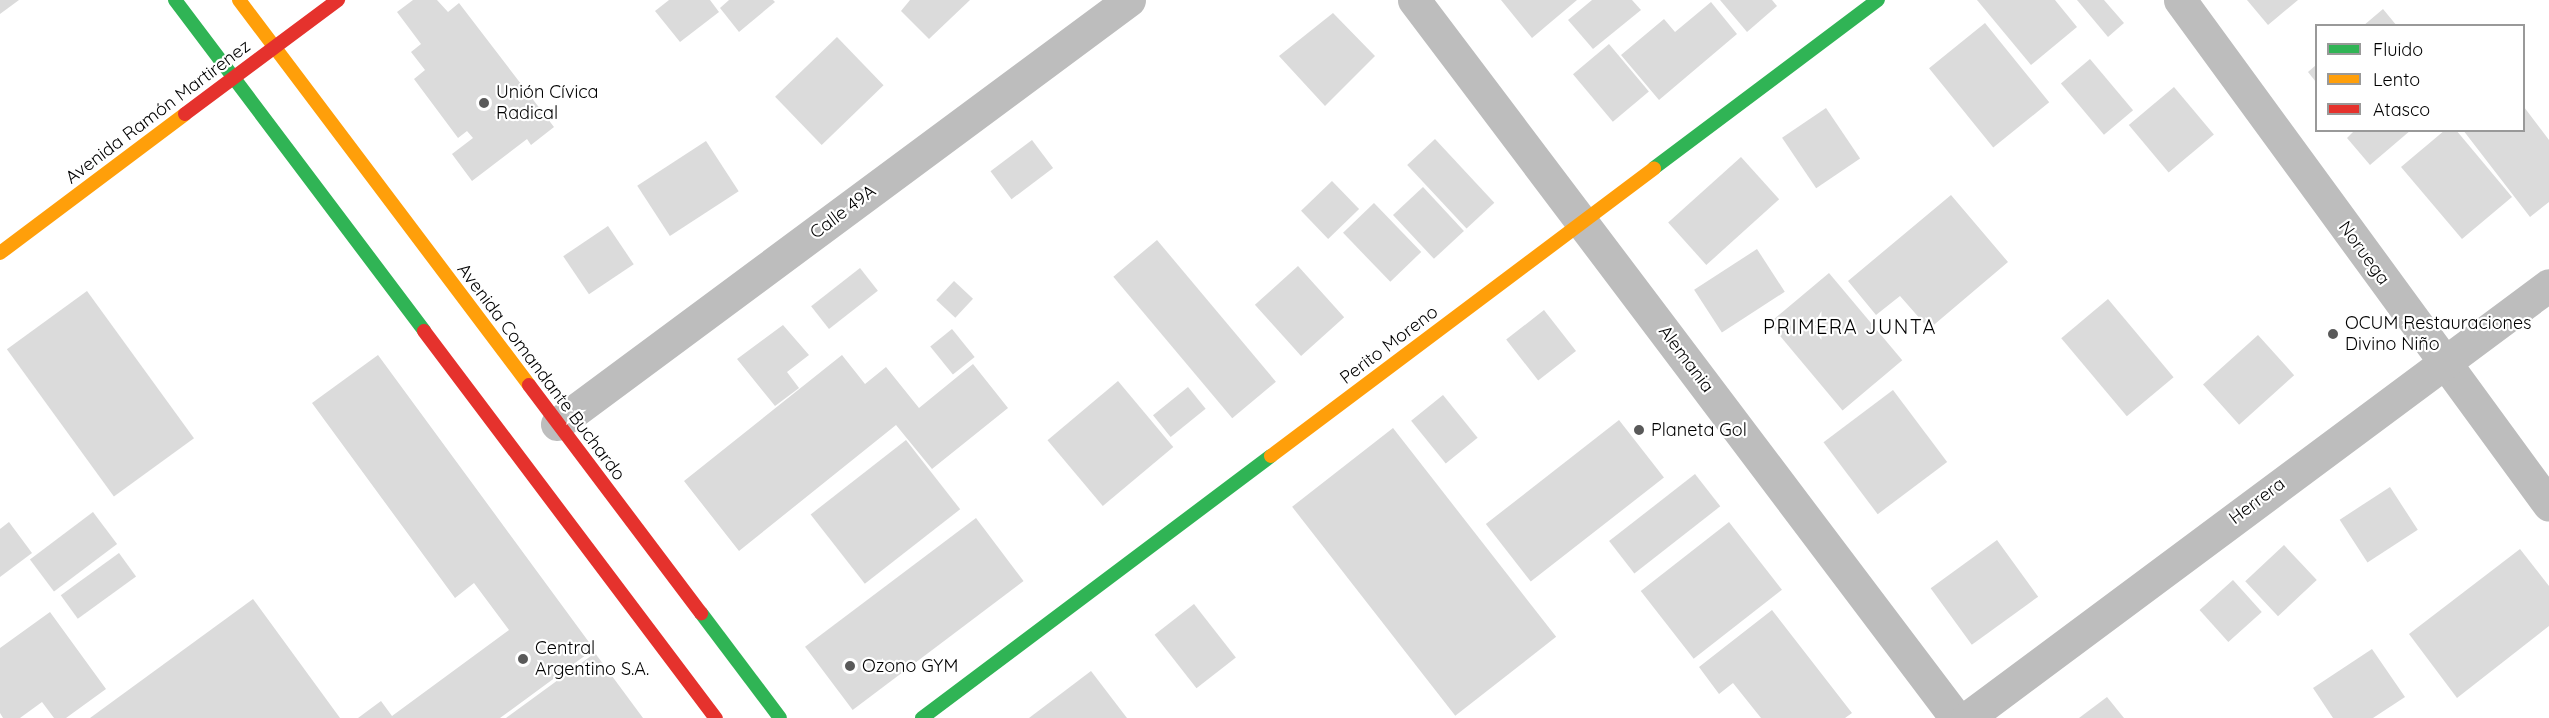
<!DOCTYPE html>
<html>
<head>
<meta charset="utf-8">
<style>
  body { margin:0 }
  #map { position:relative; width:2549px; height:718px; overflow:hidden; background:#fff; font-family:Quicksand,sans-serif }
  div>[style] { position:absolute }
  .building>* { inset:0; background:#dbdbdb; transform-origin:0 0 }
  .street>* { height:33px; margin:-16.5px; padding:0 16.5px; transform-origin:16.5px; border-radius:16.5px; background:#bdbdbd }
  .fast>* { height:14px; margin:-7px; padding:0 7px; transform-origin:7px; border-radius:7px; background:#30b455 }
  .slow>* { height:14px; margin:-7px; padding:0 7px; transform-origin:7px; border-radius:7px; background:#ff9f0a }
  .jam>* { height:14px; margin:-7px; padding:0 7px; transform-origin:7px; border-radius:7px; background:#e5322d }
  .dots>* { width:16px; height:16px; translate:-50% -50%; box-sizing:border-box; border:3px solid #fff; border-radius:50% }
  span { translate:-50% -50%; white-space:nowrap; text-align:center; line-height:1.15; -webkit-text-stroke:4.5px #fff; paint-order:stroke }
  .poi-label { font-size:18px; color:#000 }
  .left { translate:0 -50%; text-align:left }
  .street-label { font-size:18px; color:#000 }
  .neighbourhood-label { font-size:20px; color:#000; letter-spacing:1.5px }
  .legend { position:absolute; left:2315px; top:24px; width:210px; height:108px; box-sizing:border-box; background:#fff; border:2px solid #999; margin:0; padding:8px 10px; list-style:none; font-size:18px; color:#000 }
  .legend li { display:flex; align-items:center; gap:12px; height:30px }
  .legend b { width:30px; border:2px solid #999 }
</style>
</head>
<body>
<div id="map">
  <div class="building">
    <div style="clip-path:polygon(0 0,19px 0,0 14px)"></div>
    <div style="clip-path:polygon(413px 0,437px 0,448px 12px,459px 3px,554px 127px,531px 145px,527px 139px,472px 181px,452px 154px,473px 138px,467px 131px,458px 138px,414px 79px,425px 70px,411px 52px,421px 44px,397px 12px)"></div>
    <div style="clip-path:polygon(669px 0,710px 0,719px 12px,680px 42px,655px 11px)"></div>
    <div style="clip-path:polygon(729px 0,773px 0,775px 2px,739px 32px,720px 8px)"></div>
    <div style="clip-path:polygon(910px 0,970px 0,929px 39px,901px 11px)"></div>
    <div style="clip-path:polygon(1501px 0,1577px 0,1532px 38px)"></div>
    <div style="clip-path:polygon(1592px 0,1632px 0,1641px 10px,1593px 49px,1568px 20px)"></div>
    <div style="clip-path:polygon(1720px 0,1772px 0,1777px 6px,1747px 32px)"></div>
    <div style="clip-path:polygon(1977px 0,2055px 0,2077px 27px,2031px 65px)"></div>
    <div style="clip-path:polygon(2077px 0,2104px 0,2124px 23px,2108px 37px)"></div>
    <div style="clip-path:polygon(2247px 0,2298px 0,2268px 25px)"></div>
    <div style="clip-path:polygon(1711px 2px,1737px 34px,1659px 100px,1621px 55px,1664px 19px,1675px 32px)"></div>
    <div style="clip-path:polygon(2383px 9px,2397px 26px,2363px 26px)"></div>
    <div style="clip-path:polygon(1333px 13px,1375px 56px,1325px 106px,1279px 56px)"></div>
    <div style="left:1985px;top:23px;width:102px;height:72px;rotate:51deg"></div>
    <div style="left:837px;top:37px;width:67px;height:86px;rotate:46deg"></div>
    <div style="left:1609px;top:44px;width:62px;height:47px;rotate:50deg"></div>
    <div style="left:2090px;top:59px;width:67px;height:38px;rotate:50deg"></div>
    <div style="clip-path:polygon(2316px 65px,2316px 82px,2308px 72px)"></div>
    <div style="left:2174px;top:87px;width:62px;height:59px;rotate:50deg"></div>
    <div style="clip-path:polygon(2524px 107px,2549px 140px,2549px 202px,2530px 217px,2463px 130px,2524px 130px)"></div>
    <div style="left:1826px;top:108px;width:61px;height:53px;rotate:56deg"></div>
    <div style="clip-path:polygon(2355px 130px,2411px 130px,2370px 165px,2347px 138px)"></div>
    <div style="clip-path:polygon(2445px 130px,2456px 130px,2512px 197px,2462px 239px,2401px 167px)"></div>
    <div style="left:1435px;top:139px;width:87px;height:38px;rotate:47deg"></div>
    <div style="left:1032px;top:140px;width:35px;height:52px;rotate:53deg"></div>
    <div style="left:706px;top:141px;width:60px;height:82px;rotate:57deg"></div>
    <div style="left:1741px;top:157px;width:57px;height:98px;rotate:48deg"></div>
    <div style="left:1332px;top:181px;width:39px;height:43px;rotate:46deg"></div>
    <div style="left:1423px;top:187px;width:60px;height:41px;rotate:47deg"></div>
    <div style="clip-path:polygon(1951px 195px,2008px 262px,1929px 329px,1900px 296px,1876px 315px,1848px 281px)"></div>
    <div style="left:1374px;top:203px;width:68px;height:43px;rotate:46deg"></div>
    <div style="left:608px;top:226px;width:46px;height:54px;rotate:56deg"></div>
    <div style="left:1157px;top:240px;width:185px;height:57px;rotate:50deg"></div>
    <div style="left:1757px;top:249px;width:51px;height:75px;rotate:57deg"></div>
    <div style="left:1298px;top:266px;width:69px;height:58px;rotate:48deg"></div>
    <div style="left:860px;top:268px;width:29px;height:62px;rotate:52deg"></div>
    <div style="left:1829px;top:273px;width:114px;height:78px;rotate:50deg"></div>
    <div style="left:954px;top:281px;width:26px;height:26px;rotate:43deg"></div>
    <div style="left:87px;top:291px;width:182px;height:99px;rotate:54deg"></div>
    <div style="left:2108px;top:299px;width:102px;height:61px;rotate:50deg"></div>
    <div style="left:1544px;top:310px;width:52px;height:48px;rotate:52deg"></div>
    <div style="clip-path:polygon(783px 325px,809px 355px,787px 372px,799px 388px,775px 406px,737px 359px)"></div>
    <div style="left:952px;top:329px;width:36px;height:28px;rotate:51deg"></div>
    <div style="left:2258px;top:335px;width:54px;height:74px;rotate:48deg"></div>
    <div style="clip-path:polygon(378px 355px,594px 649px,500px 718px,358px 718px,381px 701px,392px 716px,509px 630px,474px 583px,455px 598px,312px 403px)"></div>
    <div style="clip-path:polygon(842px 355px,865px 384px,886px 367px,919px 408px,973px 364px,1008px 408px,932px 469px,896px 425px,739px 551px,684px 481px)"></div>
    <div style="left:1118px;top:381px;width:86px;height:92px;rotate:50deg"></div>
    <div style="left:1188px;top:387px;width:28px;height:45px;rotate:51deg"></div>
    <div style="left:1893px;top:390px;width:90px;height:87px;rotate:53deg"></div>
    <div style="left:1443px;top:395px;width:55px;height:41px;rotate:51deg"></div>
    <div style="left:1619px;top:420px;width:73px;height:169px;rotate:52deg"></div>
    <div style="left:1393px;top:428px;width:265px;height:128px;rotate:52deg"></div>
    <div style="left:906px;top:440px;width:88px;height:121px;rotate:52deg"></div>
    <div style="left:1695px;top:474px;width:41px;height:109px;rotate:52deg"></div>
    <div style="left:2390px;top:487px;width:51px;height:60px;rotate:57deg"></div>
    <div style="left:93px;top:512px;width:40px;height:79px;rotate:53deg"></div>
    <div style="left:976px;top:518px;width:79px;height:214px;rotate:53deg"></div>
    <div style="clip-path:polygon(9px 522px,32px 553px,0 577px,0 529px)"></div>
    <div style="left:1729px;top:522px;width:86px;height:112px;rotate:52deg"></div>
    <div style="left:1997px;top:540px;width:70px;height:82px;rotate:54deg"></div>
    <div style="left:2284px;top:545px;width:48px;height:53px;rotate:47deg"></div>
    <div style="clip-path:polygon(2520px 549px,2549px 586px,2549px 626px,2457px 698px,2409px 634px)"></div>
    <div style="left:119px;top:553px;width:29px;height:72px;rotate:54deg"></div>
    <div style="left:2233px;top:580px;width:43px;height:45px;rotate:48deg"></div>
    <div style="clip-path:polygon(253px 599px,340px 718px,90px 718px)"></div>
    <div style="left:1194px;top:604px;width:68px;height:50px;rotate:52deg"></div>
    <div style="clip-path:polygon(1772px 610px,1852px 713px,1845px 718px,1761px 718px,1733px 683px,1719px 694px,1699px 667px)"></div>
    <div style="clip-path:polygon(50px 612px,106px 689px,66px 718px,54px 718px,42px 702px,20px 718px,3px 718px,0 713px,0 648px)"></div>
    <div style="clip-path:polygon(2372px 649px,2405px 697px,2373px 718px,2333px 718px,2313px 688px)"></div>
    <div style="clip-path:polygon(595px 653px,643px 718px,506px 718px)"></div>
    <div style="clip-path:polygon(1091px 671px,1127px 718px,1029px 718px)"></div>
    <div style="clip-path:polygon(2107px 697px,2124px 718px,2079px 718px)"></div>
  </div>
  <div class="street">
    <div style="left:1414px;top:0;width:900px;rotate:52.95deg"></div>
    <div style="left:2180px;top:0;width:625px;rotate:53.84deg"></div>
    <div style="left:557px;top:424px;width:712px;rotate:-36.55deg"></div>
    <div style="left:1967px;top:718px;width:725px;rotate:-36.65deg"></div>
  </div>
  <div class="fast">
    <div style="left:175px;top:0;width:414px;rotate:53deg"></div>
    <div style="left:1654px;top:168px;width:280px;rotate:-36.9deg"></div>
    <div style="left:701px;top:613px;width:131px;rotate:53deg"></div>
    <div style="left:922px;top:718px;width:436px;rotate:-36.9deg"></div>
  </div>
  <div class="slow">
    <div style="left:239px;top:0;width:482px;rotate:53deg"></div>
    <div style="left:0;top:253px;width:231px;rotate:-36.9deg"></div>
    <div style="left:1271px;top:456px;width:479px;rotate:-36.9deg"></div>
  </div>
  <div class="jam">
    <div style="left:185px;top:114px;width:191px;rotate:-36.7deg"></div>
    <div style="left:424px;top:331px;width:485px;rotate:53deg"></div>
    <div style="left:529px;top:385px;width:286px;rotate:53deg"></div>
  </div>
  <div class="dots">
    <div style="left:484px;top:103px;background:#595959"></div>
    <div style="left:2333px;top:334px;background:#595959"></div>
    <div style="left:1639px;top:430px;background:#595959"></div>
    <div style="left:523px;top:659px;background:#595959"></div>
    <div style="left:850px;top:666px;background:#595959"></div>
  </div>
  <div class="poi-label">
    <span class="left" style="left:496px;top:103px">Unión Cívica<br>Radical</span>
    <span class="left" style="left:2345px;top:334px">OCUM Restauraciones<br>Divino Niño</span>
    <span class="left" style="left:1651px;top:430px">Planeta Gol</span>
    <span class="left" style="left:535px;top:659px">Central<br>Argentino S.A.</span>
    <span class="left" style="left:862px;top:666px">Ozono GYM</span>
  </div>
  <div class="street-label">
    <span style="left:158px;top:112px;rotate:-37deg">Avenida Ramón Martirenez</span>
    <span style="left:843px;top:212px;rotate:-37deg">Calle 49A</span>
    <span style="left:2364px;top:253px;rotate:54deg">Noruega</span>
    <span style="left:1389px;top:345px;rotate:-37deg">Perito Moreno</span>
    <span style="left:1686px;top:359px;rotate:53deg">Alemania</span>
    <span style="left:541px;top:372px;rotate:53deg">Avenida Comandante Buchardo</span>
    <span style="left:2257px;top:501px;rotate:-37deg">Herrera</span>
  </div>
  <div class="neighbourhood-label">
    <span style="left:1850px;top:326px">PRIMERA JUNTA</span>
  </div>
  <ul class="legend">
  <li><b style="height:8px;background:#30b455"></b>Fluido</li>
  <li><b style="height:8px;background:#ff9f0a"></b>Lento</li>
  <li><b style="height:8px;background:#e5322d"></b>Atasco</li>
  </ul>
</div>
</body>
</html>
